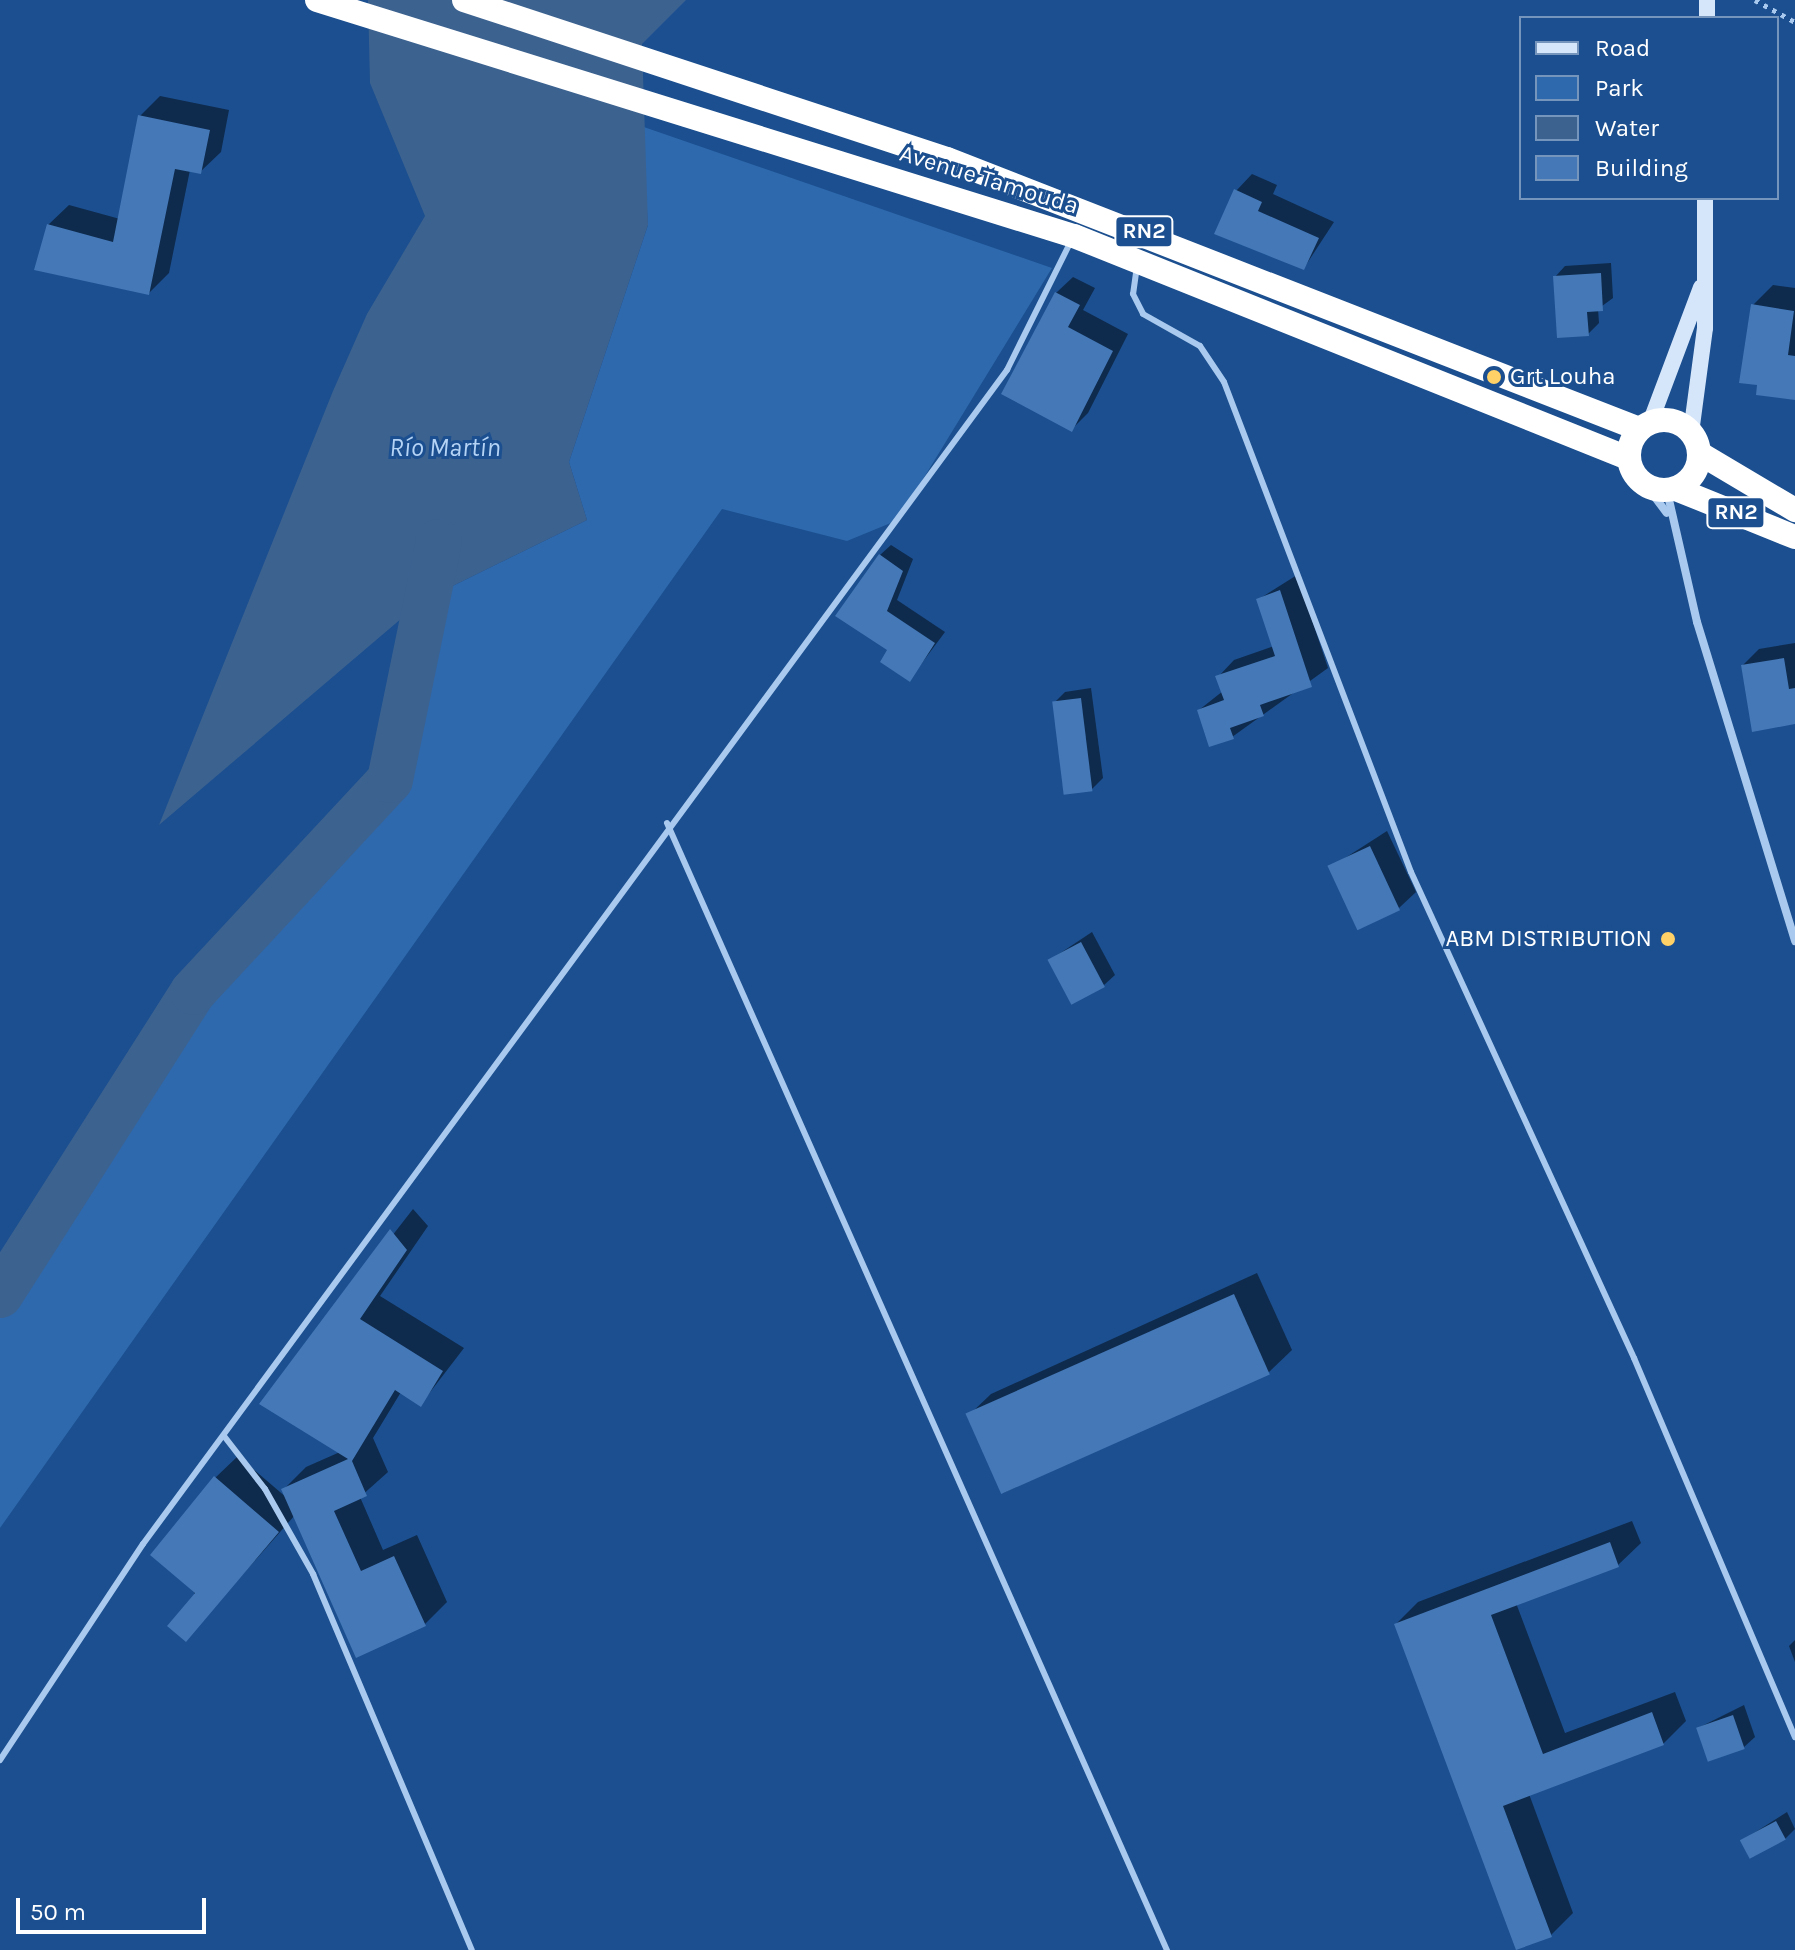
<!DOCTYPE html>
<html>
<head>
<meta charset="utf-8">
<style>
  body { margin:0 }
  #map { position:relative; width:1795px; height:1950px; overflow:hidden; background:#1b4f8f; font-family:Karla,sans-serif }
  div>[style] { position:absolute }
  .green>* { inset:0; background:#2e69ad }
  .water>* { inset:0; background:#3c6290 }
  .shadow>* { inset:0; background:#0007 }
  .river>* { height:46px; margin:-23px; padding:0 23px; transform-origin:23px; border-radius:23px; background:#3c6290 }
  .building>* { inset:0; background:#4478b7; transform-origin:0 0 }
  .path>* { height:5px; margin-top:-2.5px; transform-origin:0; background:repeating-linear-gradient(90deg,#a9c9ee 0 4px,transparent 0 10px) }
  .lane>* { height:6px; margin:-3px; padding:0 3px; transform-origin:3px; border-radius:3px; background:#a9c9ee }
  .street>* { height:8px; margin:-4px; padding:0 4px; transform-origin:4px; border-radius:4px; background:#a9c9ee }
  .secondary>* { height:16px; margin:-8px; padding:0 8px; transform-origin:8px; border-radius:8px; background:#d6e6fa }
  .highway>* { height:24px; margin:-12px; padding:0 12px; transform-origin:12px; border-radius:12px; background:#fff }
  .highway>.ring { margin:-12px; padding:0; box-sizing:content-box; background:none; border:24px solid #fff; border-radius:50% }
  .dots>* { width:22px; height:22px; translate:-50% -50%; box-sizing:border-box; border:4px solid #1b4f8f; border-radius:50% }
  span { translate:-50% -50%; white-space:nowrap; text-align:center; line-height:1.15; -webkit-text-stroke:6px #1b4f8f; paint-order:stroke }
  .shield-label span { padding:2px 6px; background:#1b4f8f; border:2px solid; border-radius:6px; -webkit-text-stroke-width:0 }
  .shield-label { font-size:22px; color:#fff; font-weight:700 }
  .street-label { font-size:24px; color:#fff }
  .poi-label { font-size:24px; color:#fff }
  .left { translate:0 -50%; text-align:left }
  .right { translate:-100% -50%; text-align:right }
  .water-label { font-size:26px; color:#b5d3f5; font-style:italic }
  .legend { position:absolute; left:1519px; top:16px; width:260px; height:184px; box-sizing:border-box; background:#1b4f8f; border:2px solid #7695bc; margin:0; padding:10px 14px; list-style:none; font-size:24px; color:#fff }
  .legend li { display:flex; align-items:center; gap:16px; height:40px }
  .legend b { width:40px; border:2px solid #7695bc }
  .scale { position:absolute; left:16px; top:1898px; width:190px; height:36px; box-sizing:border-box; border:4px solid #fff; border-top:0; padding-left:10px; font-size:24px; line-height:28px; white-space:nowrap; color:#fff; -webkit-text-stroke:6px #1b4f8f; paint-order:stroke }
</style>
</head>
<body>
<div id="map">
  <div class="green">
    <div style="clip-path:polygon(641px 126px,1052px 268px,898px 520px,847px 541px,722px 509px,0 1528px,0 1295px,193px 992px,390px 780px,422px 601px,587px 520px,569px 462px,648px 225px)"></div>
  </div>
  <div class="water">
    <div style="clip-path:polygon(368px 0,686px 0,642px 44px,648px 225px,569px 462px,587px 520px,422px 601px,159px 825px,333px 391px,367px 314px,425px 216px,370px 83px)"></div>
  </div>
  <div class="shadow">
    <div style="clip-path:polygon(160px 96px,229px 110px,221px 152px,200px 172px,190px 170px,169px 273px,149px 293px,48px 225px,69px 205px,120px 219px,140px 116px)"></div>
    <div style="clip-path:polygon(1252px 174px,1277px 185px,1273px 194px,1334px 222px,1304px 268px,1236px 191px)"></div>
    <div style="clip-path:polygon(1611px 263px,1613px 298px,1598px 309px,1599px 323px,1588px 334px,1555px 277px,1565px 266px)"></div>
    <div style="clip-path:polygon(1073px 277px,1095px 288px,1083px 310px,1128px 334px,1088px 413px,1072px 429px,1056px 293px)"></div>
    <div style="clip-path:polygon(1773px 285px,1795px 288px,1795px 398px,1753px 305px)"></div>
    <div style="clip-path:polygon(891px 545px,913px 559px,897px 600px,945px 632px,910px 679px,890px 650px,880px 555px)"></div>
    <div style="clip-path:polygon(1297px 575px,1328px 668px,1232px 737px,1199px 710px,1223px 691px,1218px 677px,1234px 660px,1274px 646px,1259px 599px)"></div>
    <div style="clip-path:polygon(1795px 643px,1795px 722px,1743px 665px,1759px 649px)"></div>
    <div style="clip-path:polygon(1091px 688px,1103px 778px,1092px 789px,1054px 703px,1065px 692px)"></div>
    <div style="clip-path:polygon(1387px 831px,1416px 892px,1399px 908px,1331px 867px)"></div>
    <div style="clip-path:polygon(1092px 932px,1115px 975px,1104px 985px,1050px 960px)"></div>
    <div style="clip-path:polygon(413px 1209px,428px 1226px,380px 1296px,464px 1348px,421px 1404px,401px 1392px,373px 1438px,388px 1472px,360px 1497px,383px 1550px,417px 1535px,447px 1602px,424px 1625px,357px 1655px,295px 1515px,186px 1639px,215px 1478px,238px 1456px,287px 1498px,283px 1490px,306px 1467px,340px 1452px,262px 1403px)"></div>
    <div style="clip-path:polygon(1257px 1273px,1292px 1350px,1269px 1372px,1003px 1493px,968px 1416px,991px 1394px)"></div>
    <div style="clip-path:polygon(1632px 1521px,1641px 1543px,1618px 1565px,1516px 1603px,1565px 1733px,1675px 1692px,1686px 1721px,1663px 1744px,1529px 1794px,1573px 1913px,1551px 1935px,1396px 1624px,1418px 1602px)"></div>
    <div style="clip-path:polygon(1795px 1640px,1795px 1662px,1789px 1646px)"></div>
    <div style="clip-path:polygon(1744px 1705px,1755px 1737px,1744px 1747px,1698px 1728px)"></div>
    <div style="clip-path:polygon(1787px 1812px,1795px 1829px,1785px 1839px,1743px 1840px)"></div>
  </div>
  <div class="river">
    <div style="left:0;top:1295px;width:359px;rotate:-57.5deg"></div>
    <div style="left:193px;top:992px;width:289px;rotate:-47.1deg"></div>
    <div style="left:390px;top:780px;width:243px;rotate:-78.4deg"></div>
  </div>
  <div class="building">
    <div style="clip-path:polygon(138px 115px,210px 130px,201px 174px,175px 169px,149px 295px,34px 270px,47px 224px,113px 242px)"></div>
    <div style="clip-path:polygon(1234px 189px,1262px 202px,1258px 211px,1319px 238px,1304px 270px,1214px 234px)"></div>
    <div style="clip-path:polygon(1601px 273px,1603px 311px,1587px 312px,1589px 336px,1557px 338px,1553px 276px)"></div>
    <div style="clip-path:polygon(1055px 292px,1080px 305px,1068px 327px,1113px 351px,1072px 432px,1001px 394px)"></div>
    <div style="clip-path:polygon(1751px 304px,1794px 311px,1788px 355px,1795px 356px,1795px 400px,1756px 395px,1757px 385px,1739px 383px)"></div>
    <div style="clip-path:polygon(879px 554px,903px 571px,887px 611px,935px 643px,910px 682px,880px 662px,887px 650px,835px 616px)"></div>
    <div style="clip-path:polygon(1280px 590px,1312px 687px,1260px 705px,1264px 716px,1230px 728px,1234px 739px,1209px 747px,1197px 710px,1224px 700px,1215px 676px,1275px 656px,1256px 599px)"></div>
    <div style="clip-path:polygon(1784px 658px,1789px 689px,1795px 688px,1795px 724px,1752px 732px,1741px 665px)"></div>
    <div style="left:1081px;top:698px;width:94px;height:29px;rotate:83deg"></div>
    <div style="left:1370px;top:846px;width:71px;height:47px;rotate:65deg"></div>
    <div style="left:1081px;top:942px;width:51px;height:38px;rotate:62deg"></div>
    <div style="clip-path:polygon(390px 1229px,407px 1250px,360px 1319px,443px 1371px,421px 1407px,395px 1390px,352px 1461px,367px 1496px,334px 1511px,361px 1571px,394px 1556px,426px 1626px,356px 1658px,281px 1489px,348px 1459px,259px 1404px)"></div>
    <div style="left:1234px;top:1294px;width:88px;height:294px;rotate:66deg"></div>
    <div style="clip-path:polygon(214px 1476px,279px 1532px,186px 1642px,167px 1626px,195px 1593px,150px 1555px)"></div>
    <div style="clip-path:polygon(1610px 1542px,1619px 1567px,1491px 1615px,1543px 1754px,1652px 1712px,1664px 1745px,1503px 1806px,1552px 1937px,1516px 1950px,1394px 1624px)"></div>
    <div style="left:1733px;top:1715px;width:36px;height:39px;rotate:71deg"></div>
    <div style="left:1776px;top:1821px;width:21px;height:41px;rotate:62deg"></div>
  </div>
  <div class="path">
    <div style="left:1755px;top:0;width:46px;rotate:28.8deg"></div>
  </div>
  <div class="lane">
    <div style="left:1137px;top:266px;width:28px;rotate:98deg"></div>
    <div style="left:1133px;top:294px;width:22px;rotate:63deg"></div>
    <div style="left:1143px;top:314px;width:65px;rotate:29.3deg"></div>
    <div style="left:1200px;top:346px;width:43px;rotate:56.3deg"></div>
    <div style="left:1224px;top:382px;width:524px;rotate:69.11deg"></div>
    <div style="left:1411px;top:872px;width:535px;rotate:65.35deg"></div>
    <div style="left:1634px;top:1358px;width:412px;rotate:67deg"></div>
    <div style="left:667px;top:823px;width:1233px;rotate:66.08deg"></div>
    <div style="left:224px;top:1436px;width:67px;rotate:52.3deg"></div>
    <div style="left:265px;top:1489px;width:98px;rotate:60.5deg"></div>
    <div style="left:313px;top:1574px;width:408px;rotate:67.1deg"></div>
    <div style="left:0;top:1760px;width:259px;rotate:-56.5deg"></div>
    <div style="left:143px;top:1544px;width:1458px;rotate:-53.65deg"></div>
    <div style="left:1007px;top:370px;width:144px;rotate:-63.6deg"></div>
  </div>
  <div class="street">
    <div style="left:1648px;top:488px;width:31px;rotate:53deg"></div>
    <div style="left:1667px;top:491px;width:134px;rotate:77.1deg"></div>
    <div style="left:1697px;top:622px;width:334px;rotate:72.9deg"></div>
  </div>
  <div class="secondary">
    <div style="left:1707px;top:18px;width:18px;rotate:-90deg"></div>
    <div style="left:1650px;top:423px;width:145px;rotate:-69.4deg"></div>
    <div style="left:1691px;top:433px;width:106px;rotate:-82.4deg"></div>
    <div style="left:1705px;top:328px;width:130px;rotate:-90deg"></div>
  </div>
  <div class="highway">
    <div style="left:317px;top:0;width:793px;rotate:17.32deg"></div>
    <div style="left:1074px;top:236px;width:597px;rotate:21.84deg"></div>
    <div style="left:464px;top:0;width:508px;rotate:18.22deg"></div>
    <div style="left:947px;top:159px;width:743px;rotate:21.31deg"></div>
    <div class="ring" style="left:1629px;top:420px;width:46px;height:46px"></div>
    <div style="left:1699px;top:453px;width:112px;rotate:30.7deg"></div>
    <div style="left:1676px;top:489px;width:128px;rotate:22deg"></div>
  </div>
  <div class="dots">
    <div style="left:1494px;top:377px;background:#ffd166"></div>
    <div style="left:1668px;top:939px;background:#ffd166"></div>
  </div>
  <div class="shield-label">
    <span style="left:1144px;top:232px">RN2</span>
    <span style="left:1736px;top:513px">RN2</span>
  </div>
  <div class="street-label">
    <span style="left:989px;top:180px;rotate:17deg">Avenue Tamouda</span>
  </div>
  <div class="poi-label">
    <span class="left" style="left:1510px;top:377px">Grt Louha</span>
    <span class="right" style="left:1652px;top:939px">ABM DISTRIBUTION</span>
  </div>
  <div class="water-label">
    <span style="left:445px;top:448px">Río Martín</span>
  </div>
  <ul class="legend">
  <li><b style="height:10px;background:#d6e6fa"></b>Road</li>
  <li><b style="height:22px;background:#2e69ad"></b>Park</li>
  <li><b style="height:22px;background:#3c6290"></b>Water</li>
  <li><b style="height:22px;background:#4478b7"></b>Building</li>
  </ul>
  <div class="scale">50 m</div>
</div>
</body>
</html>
